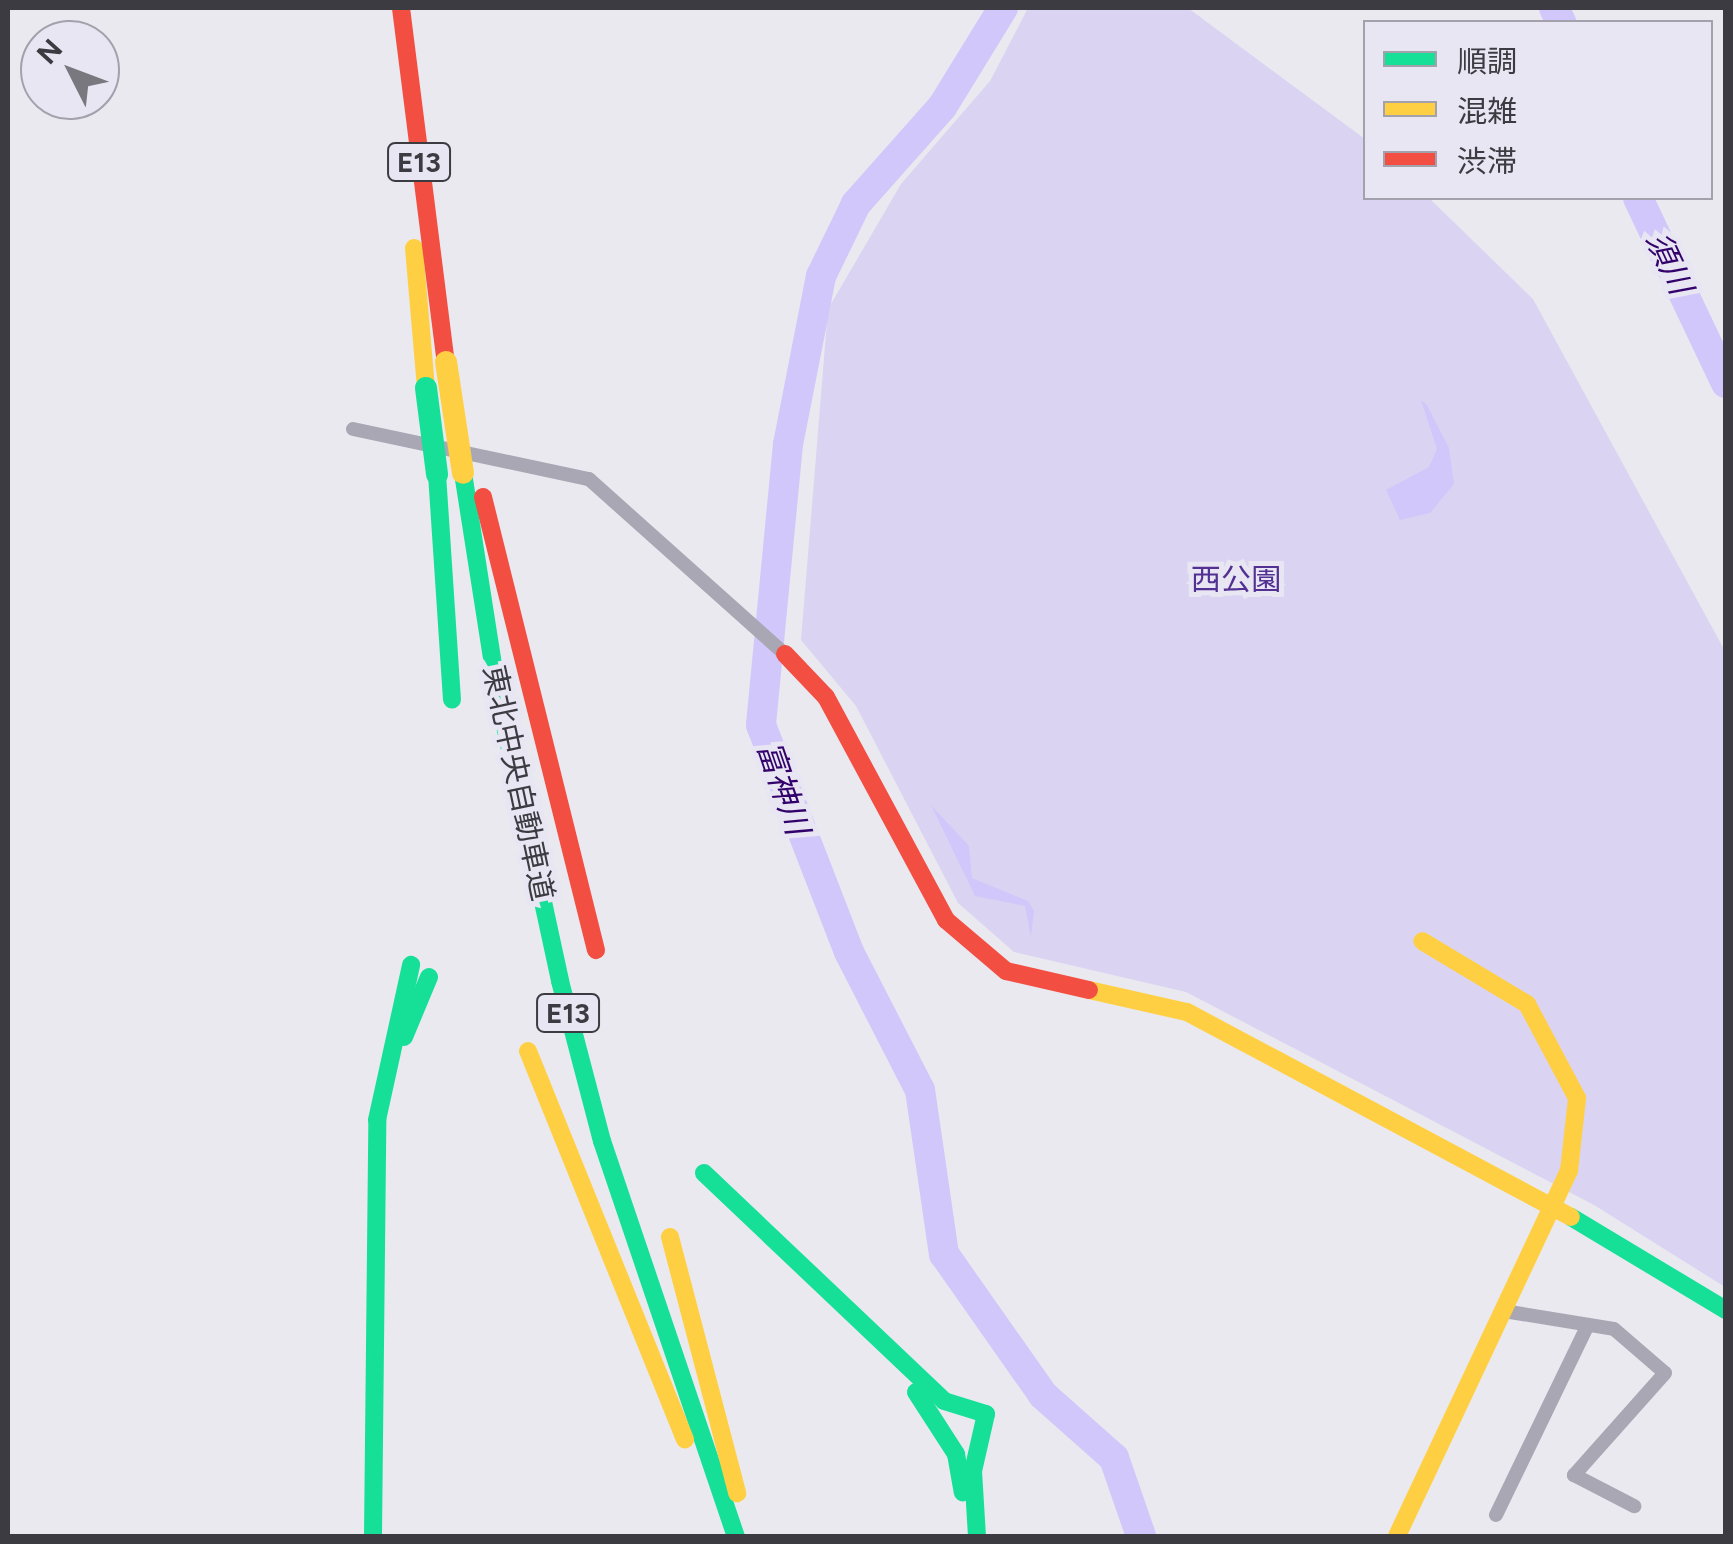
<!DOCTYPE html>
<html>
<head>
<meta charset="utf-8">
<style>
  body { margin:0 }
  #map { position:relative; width:1733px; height:1544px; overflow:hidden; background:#eae9f0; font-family:Figtree,"Noto Sans JP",sans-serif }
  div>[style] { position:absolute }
  .green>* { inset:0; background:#dad4f2 }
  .water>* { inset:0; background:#d2c7fa }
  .river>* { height:30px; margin:-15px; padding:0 15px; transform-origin:15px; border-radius:15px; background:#d2c7fa }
  .street>* { height:14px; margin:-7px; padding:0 7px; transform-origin:7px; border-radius:7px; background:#a9a7b4 }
  .fast>* { height:18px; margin:-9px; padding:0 9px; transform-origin:9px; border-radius:9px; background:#16e098 }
  .slow>* { height:18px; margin:-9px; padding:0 9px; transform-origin:9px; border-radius:9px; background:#ffcf43 }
  .jam>* { height:18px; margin:-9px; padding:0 9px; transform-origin:9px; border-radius:9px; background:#f24e42 }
  .fast-bridge>* { height:22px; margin:-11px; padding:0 11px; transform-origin:11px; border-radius:11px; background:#16e098 }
  .slow-bridge>* { height:22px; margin:-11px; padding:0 11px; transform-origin:11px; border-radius:11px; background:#ffcf43 }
  span { translate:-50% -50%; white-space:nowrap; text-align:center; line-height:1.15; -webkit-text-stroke:10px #e8e6f3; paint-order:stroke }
  .shield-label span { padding:2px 8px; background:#e8e6f3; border:2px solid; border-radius:8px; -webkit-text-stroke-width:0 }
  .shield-label { font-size:28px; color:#3c3b41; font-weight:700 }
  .park-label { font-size:30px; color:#523193 }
  .street-label { font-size:30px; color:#3c3b41 }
  .water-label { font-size:32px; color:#33036b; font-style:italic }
  .frame { position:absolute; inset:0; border:10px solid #3c3b41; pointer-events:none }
  .legend { position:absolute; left:1363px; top:20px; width:350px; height:180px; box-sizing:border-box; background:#e8e6f3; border:2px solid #a3a2ac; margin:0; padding:12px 18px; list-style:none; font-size:30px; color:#3c3b41 }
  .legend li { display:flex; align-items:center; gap:20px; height:50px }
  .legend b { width:50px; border:2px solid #a3a2ac }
  .north { position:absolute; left:20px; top:20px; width:100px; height:100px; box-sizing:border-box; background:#e8e6f3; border:2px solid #a3a2ac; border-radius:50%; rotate:312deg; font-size:28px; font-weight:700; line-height:40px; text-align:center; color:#3c3b41 }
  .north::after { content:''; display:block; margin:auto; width:35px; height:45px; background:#79787e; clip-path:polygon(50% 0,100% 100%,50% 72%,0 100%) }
</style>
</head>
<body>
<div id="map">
  <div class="green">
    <div style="clip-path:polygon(1028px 8px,1188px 8px,1365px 139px,1366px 198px,1429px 198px,1533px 299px,1725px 651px,1725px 1287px,1594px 1205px,1186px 992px,1014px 952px,958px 903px,856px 706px,801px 640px,828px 309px,901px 184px,990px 81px)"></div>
  </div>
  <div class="water">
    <div style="clip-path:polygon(1421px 400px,1427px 405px,1449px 448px,1454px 484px,1430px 513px,1400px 520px,1386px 490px,1429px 467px,1437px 449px)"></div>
    <div style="clip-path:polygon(931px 805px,969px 846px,972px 878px,1028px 901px,1034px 911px,1031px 937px,1025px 906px,975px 896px)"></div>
  </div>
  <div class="river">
    <div style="left:1003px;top:8px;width:116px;rotate:121.6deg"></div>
    <div style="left:942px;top:107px;width:130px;rotate:131.6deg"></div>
    <div style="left:856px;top:204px;width:80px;rotate:115.9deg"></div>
    <div style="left:821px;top:276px;width:171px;rotate:101.1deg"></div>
    <div style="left:788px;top:444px;width:282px;rotate:95.5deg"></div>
    <div style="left:761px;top:725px;width:243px;rotate:68.8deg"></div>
    <div style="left:849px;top:952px;width:155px;rotate:62.8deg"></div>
    <div style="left:920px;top:1090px;width:166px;rotate:81.7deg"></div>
    <div style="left:944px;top:1254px;width:172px;rotate:54.9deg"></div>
    <div style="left:1043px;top:1395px;width:95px;rotate:41.6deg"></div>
    <div style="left:1114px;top:1458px;width:83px;rotate:70.9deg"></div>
    <div style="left:1554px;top:8px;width:16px;rotate:63deg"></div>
    <div style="left:1638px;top:198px;width:205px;rotate:64.6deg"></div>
  </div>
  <div class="street">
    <div style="left:353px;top:429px;width:241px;rotate:12deg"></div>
    <div style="left:589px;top:479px;width:263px;rotate:41.8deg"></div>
    <div style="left:1504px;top:1311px;width:111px;rotate:9.3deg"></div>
    <div style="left:1614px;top:1329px;width:67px;rotate:40.8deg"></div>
    <div style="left:1665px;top:1373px;width:137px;rotate:131.7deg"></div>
    <div style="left:1574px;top:1475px;width:68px;rotate:27.3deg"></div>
    <div style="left:1496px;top:1515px;width:211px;rotate:-64.2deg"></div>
  </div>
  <div class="fast">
    <div style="left:463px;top:473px;width:219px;rotate:81.1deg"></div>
    <div style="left:497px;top:689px;width:299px;rotate:77.8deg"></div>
    <div style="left:560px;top:981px;width:165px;rotate:75.3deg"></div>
    <div style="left:602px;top:1141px;width:417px;rotate:71.3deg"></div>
    <div style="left:437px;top:474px;width:226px;rotate:86.2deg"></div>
    <div style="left:404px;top:1037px;width:65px;rotate:-67.4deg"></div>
    <div style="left:704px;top:1173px;width:331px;rotate:43.5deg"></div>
    <div style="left:944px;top:1401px;width:44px;rotate:17.2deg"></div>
    <div style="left:986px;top:1414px;width:58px;rotate:102.8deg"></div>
    <div style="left:973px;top:1471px;width:65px;rotate:86.5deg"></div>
    <div style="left:1571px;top:1217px;width:181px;rotate:31deg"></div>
    <div style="left:916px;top:1392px;width:74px;rotate:57.2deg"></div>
    <div style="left:956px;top:1454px;width:39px;rotate:80deg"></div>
    <div style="left:373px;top:1536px;width:416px;rotate:-89.4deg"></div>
    <div style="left:377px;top:1120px;width:159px;rotate:-77.6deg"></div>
  </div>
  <div class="slow">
    <div style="left:414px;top:248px;width:141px;rotate:85.1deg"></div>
    <div style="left:1089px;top:990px;width:100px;rotate:12.7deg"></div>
    <div style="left:1187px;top:1012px;width:435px;rotate:28.1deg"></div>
    <div style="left:528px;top:1051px;width:419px;rotate:68deg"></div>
    <div style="left:670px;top:1237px;width:265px;rotate:75.3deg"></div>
    <div style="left:1397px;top:1536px;width:403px;rotate:-64.8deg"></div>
    <div style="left:1569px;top:1171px;width:73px;rotate:-83.7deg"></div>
    <div style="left:1577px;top:1098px;width:106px;rotate:-118deg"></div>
    <div style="left:1527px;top:1004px;width:122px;rotate:-149deg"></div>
  </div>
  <div class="jam">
    <div style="left:401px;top:8px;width:357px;rotate:82.8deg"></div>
    <div style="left:483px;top:497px;width:467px;rotate:76deg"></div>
    <div style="left:785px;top:654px;width:59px;rotate:46.4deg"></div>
    <div style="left:826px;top:697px;width:253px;rotate:61.7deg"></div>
    <div style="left:946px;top:920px;width:79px;rotate:40.4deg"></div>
    <div style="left:1006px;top:971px;width:85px;rotate:12.9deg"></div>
  </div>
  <div class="fast-bridge">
    <div style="left:426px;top:388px;width:87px;rotate:82.7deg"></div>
  </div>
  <div class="slow-bridge">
    <div style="left:446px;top:362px;width:112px;rotate:81.3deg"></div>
  </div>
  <div class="shield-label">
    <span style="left:419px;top:162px">E13</span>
    <span style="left:568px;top:1013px">E13</span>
  </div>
  <div class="park-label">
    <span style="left:1236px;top:580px">西公園</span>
  </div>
  <div class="street-label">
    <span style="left:518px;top:783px;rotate:78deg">東北中央自動車道</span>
  </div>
  <div class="water-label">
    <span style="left:1669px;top:263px;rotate:65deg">須川</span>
    <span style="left:783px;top:788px;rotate:71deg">富神川</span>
  </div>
  <div class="frame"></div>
  <ul class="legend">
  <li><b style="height:12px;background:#16e098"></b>順調</li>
  <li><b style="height:12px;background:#ffcf43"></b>混雑</li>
  <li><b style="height:12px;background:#f24e42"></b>渋滞</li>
  </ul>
  <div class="north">N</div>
</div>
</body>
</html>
